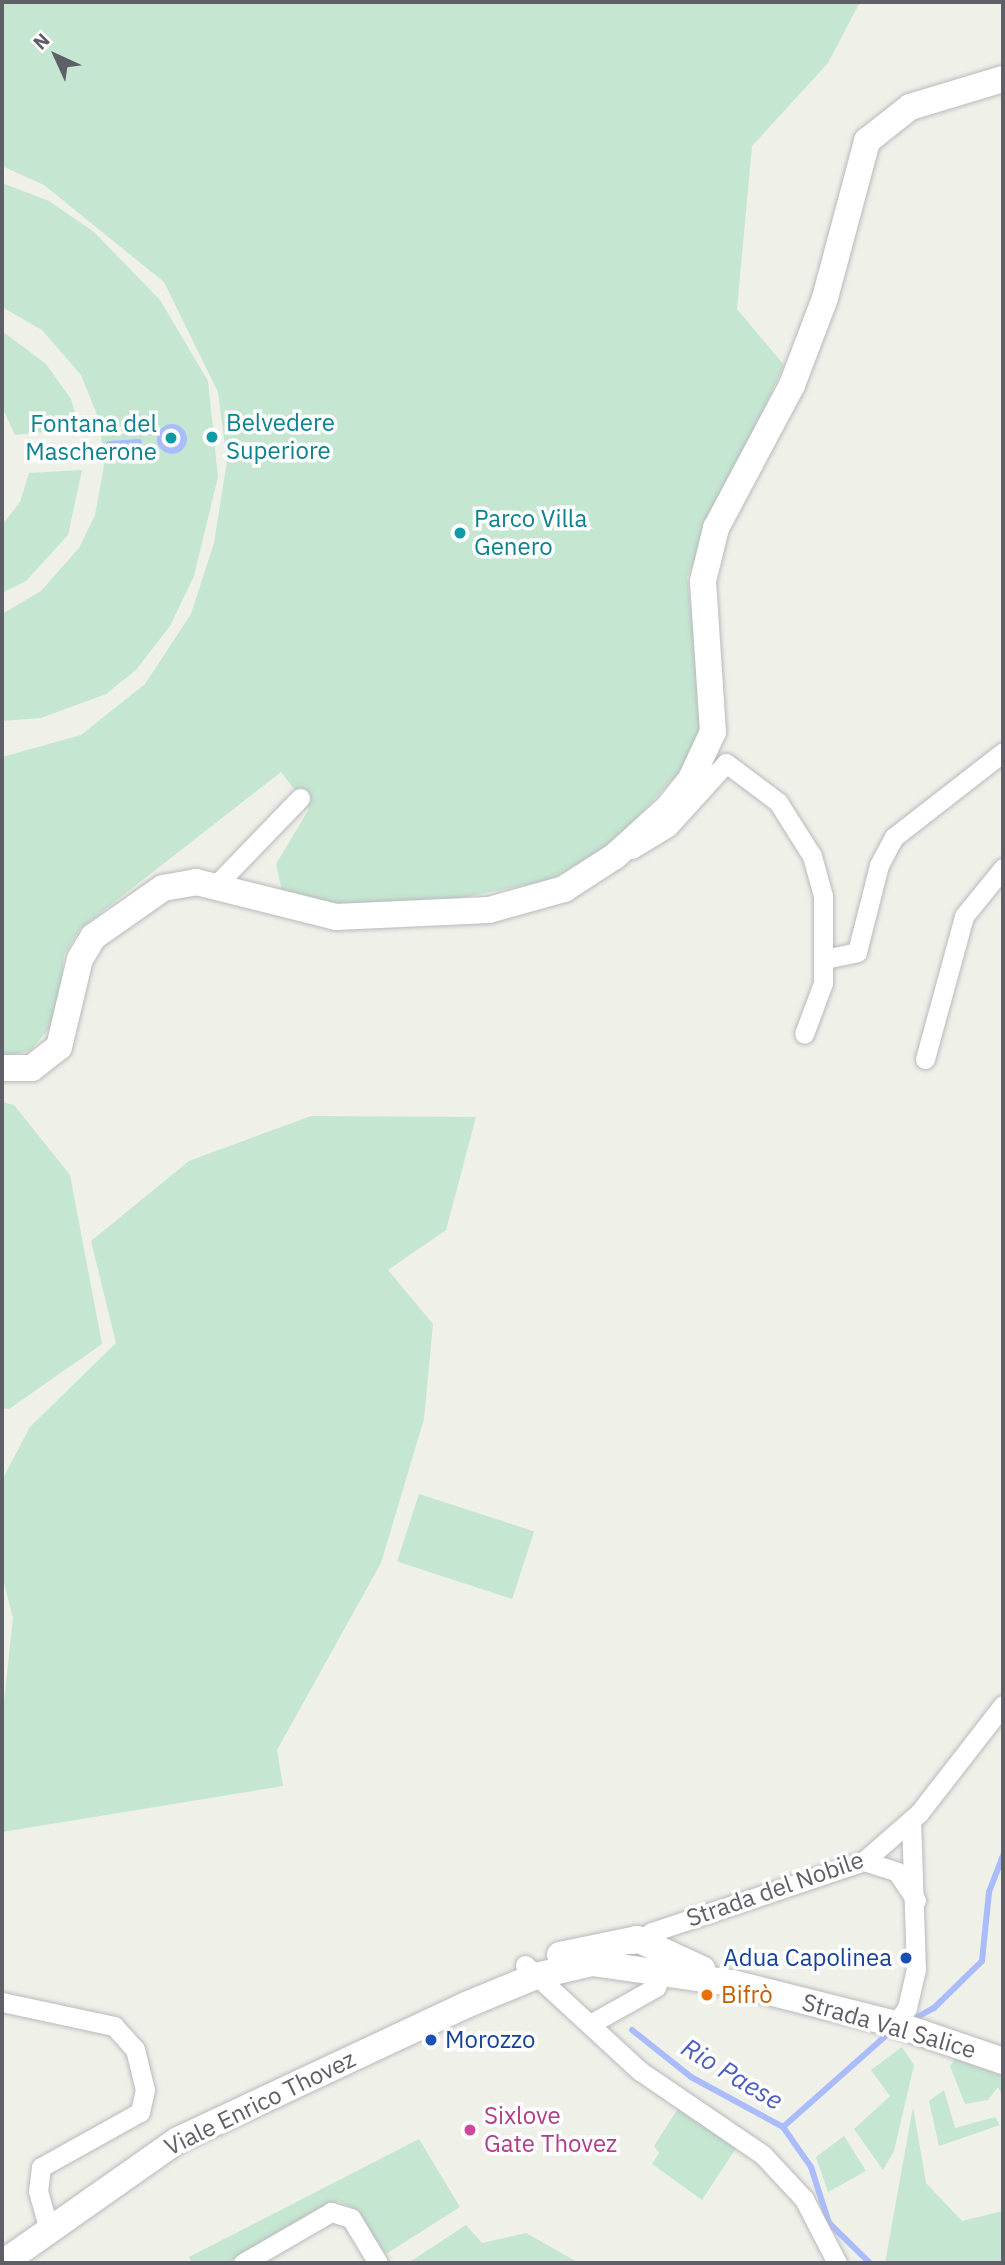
<!DOCTYPE html>
<html>
<head>
<meta charset="utf-8">
<style>
  body { margin:0 }
  #map { position:relative; width:1005px; height:2265px; overflow:hidden; background:#eff0e7; font-family:"IBM Plex Sans",sans-serif }
  div>[style] { position:absolute }
  .green>* { inset:0; background:#c5e6d0; transform-origin:0 0 }
  .water>* { inset:0; background:#abbcfc }
  .round { border-radius:50% }
  .stream>* { height:6px; margin:-3px; padding:0 3px; transform-origin:3px; border-radius:3px; background:#abbcfc }
  .roads { filter:drop-shadow(0 0 2px #b9b9c0) drop-shadow(0 0 2px #b9b9c0) }
  .street>* { height:19px; margin:-9.5px; padding:0 9.5px; transform-origin:9.5px; border-radius:9.5px; background:#fff }
  .secondary>* { height:26px; margin:-13px; padding:0 13px; transform-origin:13px; border-radius:13px; background:#fff }
  .dots>* { width:19px; height:19px; translate:-50% -50%; box-sizing:border-box; border:4px solid #fff; border-radius:50% }
  span { translate:-50% -50%; white-space:nowrap; text-align:center; line-height:1.15; -webkit-text-stroke:7px #fff; paint-order:stroke }
  .culture-label { font-size:24px; color:#0d838f }
  .left { translate:0 -50%; text-align:left }
  .right { translate:-100% -50%; text-align:right }
  .street-label { font-size:24px; color:#5e5f67 }
  .transit-label { font-size:24px; color:#164399 }
  .food-label { font-size:24px; color:#c56008 }
  .hotel-label { font-size:24px; color:#b23c85 }
  .water-label { font-size:26px; color:#4d5dc0; font-style:italic }
  .frame { position:absolute; inset:0; border:4px solid #5e5f67; pointer-events:none }
  .north { position:absolute; left:21px; top:21px; width:70px; height:70px; -webkit-text-stroke:5px #fff; paint-order:stroke; rotate:315deg; font-size:19px; font-weight:700; line-height:28px; text-align:center; color:#5e5f67 }
  .north::after { content:''; display:block; margin:auto; width:24px; height:32px; background:#5e5f67; clip-path:polygon(50% 0,100% 100%,50% 72%,0 100%) }
</style>
</head>
<body>
<div id="map">
  <div class="green">
    <div style="clip-path:polygon(2px 2px,860px 2px,828px 63px,752px 146px,737px 309px,784px 365px,687px 577px,702px 705px,700px 734px,686px 765px,615px 841px,550px 880px,450px 900px,324px 904px,282px 891px,276px 864px,309px 809px,281px 772px,81px 928px,64px 955px,58px 1018px,30px 1051px,7px 1055px,2px 1053px,2px 757px,81px 735px,145px 684px,191px 614px,214px 543px,227px 461px,218px 392px,164px 282px,44px 185px,2px 166px)"></div>
    <div style="clip-path:polygon(2px 183px,49px 201px,94px 232px,160px 300px,208px 381px,218px 477px,194px 576px,170px 626px,136px 670px,106px 694px,41px 718px,2px 721px,2px 614px,41px 591px,79px 548px,95px 515px,104px 466px,100px 422px,81px 375px,42px 330px,2px 307px)"></div>
    <div style="clip-path:polygon(2px 331px,46px 364px,71px 399px,79px 428px,15px 435px,2px 407px)"></div>
    <div style="clip-path:polygon(82px 470px,68px 535px,26px 581px,2px 593px,2px 525px,20px 502px,29px 473px)"></div>
    <div style="clip-path:polygon(2px 1102px,14px 1105px,70px 1175px,102px 1344px,9px 1409px,2px 1408px)"></div>
    <div style="clip-path:polygon(311px 1116px,476px 1117px,446px 1230px,388px 1270px,433px 1324px,424px 1419px,381px 1563px,277px 1750px,283px 1786px,2px 1832px,2px 1720px,13px 1618px,2px 1576px,2px 1480px,30px 1427px,116px 1343px,91px 1241px,189px 1161px)"></div>
    <div style="left:419px;top:1494px;width:121px;height:71px;rotate:18deg"></div>
    <div style="clip-path:polygon(902px 2047px,914px 2065px,894px 2151px,883px 2170px,854px 2129px,890px 2096px,871px 2070px)"></div>
    <div style="clip-path:polygon(956px 2057px,1003px 2076px,1003px 2097px,998px 2087px,988px 2100px,965px 2104px,950px 2066px)"></div>
    <div style="clip-path:polygon(944px 2090px,955px 2128px,995px 2117px,1000px 2125px,939px 2146px,929px 2101px)"></div>
    <div style="clip-path:polygon(679px 2107px,738px 2145px,702px 2200px,652px 2164px,659px 2153px,654px 2146px)"></div>
    <div style="clip-path:polygon(913px 2107px,926px 2183px,962px 2221px,1003px 2211px,1003px 2263px,885px 2263px)"></div>
    <div style="clip-path:polygon(844px 2136px,866px 2171px,828px 2192px,816px 2157px)"></div>
    <div style="clip-path:polygon(419px 2139px,460px 2207px,386px 2254px,352px 2208px,338px 2201px,227px 2263px,192px 2263px,189px 2257px)"></div>
    <div style="clip-path:polygon(466px 2225px,482px 2243px,526px 2233px,579px 2263px,408px 2263px)"></div>
  </div>
  <div class="water">
    <div class="round" style="left:157px;top:424px;width:30px;height:30px"></div>
  </div>
  <div class="stream">
    <div style="left:109px;top:444px;width:30px;rotate:-4deg"></div>
    <div style="left:912px;top:2020px;width:25px;rotate:-29deg"></div>
    <div style="left:934px;top:2008px;width:67px;rotate:-44.4deg"></div>
    <div style="left:982px;top:1961px;width:69px;rotate:-84.2deg"></div>
    <div style="left:989px;top:1892px;width:39px;rotate:-69deg"></div>
    <div style="left:632px;top:2030px;width:75px;rotate:38.5deg"></div>
    <div style="left:691px;top:2077px;width:105px;rotate:28.5deg"></div>
    <div style="left:783px;top:2127px;width:49px;rotate:55deg"></div>
    <div style="left:811px;top:2167px;width:59px;rotate:72.2deg"></div>
    <div style="left:829px;top:2223px;width:57px;rotate:44.3deg"></div>
    <div style="left:783px;top:2127px;width:143px;rotate:-41.6deg"></div>
  </div>
  <div class="roads">
    <div class="street">
      <div style="left:632px;top:849px;width:42px;rotate:-31.4deg"></div>
      <div style="left:668px;top:827px;width:86px;rotate:-47.8deg"></div>
      <div style="left:726px;top:763px;width:65px;rotate:36.9deg"></div>
      <div style="left:778px;top:802px;width:64px;rotate:57.8deg"></div>
      <div style="left:812px;top:856px;width:41px;rotate:74.6deg"></div>
      <div style="left:823px;top:896px;width:87px;rotate:90deg"></div>
      <div style="left:823px;top:983px;width:54px;rotate:110.4deg"></div>
      <div style="left:216px;top:885px;width:121px;rotate:-46deg"></div>
      <div style="left:825px;top:959px;width:33px;rotate:-12deg"></div>
      <div style="left:857px;top:952px;width:90px;rotate:-75.8deg"></div>
      <div style="left:879px;top:865px;width:32px;rotate:-62deg"></div>
      <div style="left:894px;top:837px;width:138px;rotate:-37.9deg"></div>
      <div style="left:925px;top:1059px;width:148px;rotate:-74.7deg"></div>
      <div style="left:964px;top:916px;width:62px;rotate:-50.9deg"></div>
      <div style="left:864px;top:1861px;width:35px;rotate:18deg"></div>
      <div style="left:897px;top:1872px;width:34px;rotate:56deg"></div>
      <div style="left:633px;top:1944px;width:22px;rotate:-32deg"></div>
      <div style="left:652px;top:1932px;width:224px;rotate:-18.5deg"></div>
      <div style="left:864px;top:1861px;width:73px;rotate:-41.1deg"></div>
      <div style="left:919px;top:1813px;width:137px;rotate:-52.1deg"></div>
      <div style="left:525px;top:1965px;width:156px;rotate:42.7deg"></div>
      <div style="left:640px;top:2071px;width:149px;rotate:34.3deg"></div>
      <div style="left:763px;top:2155px;width:60px;rotate:47deg"></div>
      <div style="left:804px;top:2199px;width:72px;rotate:62.7deg"></div>
      <div style="left:2px;top:2002px;width:115px;rotate:12.1deg"></div>
      <div style="left:114px;top:2026px;width:31px;rotate:48deg"></div>
      <div style="left:135px;top:2049px;width:42px;rotate:76.3deg"></div>
      <div style="left:145px;top:2090px;width:23px;rotate:103deg"></div>
      <div style="left:140px;top:2112px;width:113px;rotate:150.9deg"></div>
      <div style="left:41px;top:2167px;width:24px;rotate:97deg"></div>
      <div style="left:38px;top:2191px;width:41px;rotate:74.2deg"></div>
      <div style="left:592px;top:2023px;width:73px;rotate:-29.4deg"></div>
      <div style="left:656px;top:1987px;width:18px;rotate:-68deg"></div>
      <div style="left:895px;top:2024px;width:20px;rotate:-53deg"></div>
      <div style="left:907px;top:2008px;width:39px;rotate:-77deg"></div>
      <div style="left:916px;top:1970px;width:148px;rotate:-91.9deg"></div>
      <div style="left:243px;top:2263px;width:102px;rotate:-30.1deg"></div>
      <div style="left:331px;top:2212px;width:21px;rotate:17deg"></div>
      <div style="left:351px;top:2218px;width:52px;rotate:59deg"></div>
    </div>
    <div class="secondary">
      <div style="left:2px;top:1068px;width:30px"></div>
      <div style="left:32px;top:1068px;width:34px;rotate:-38deg"></div>
      <div style="left:59px;top:1047px;width:90px;rotate:-76.6deg"></div>
      <div style="left:80px;top:959px;width:26px;rotate:-59deg"></div>
      <div style="left:93px;top:937px;width:85px;rotate:-35deg"></div>
      <div style="left:163px;top:888px;width:34px;rotate:-10deg"></div>
      <div style="left:196px;top:882px;width:144px;rotate:14deg"></div>
      <div style="left:336px;top:917px;width:153px;rotate:-2.6deg"></div>
      <div style="left:489px;top:910px;width:78px;rotate:-15.6deg"></div>
      <div style="left:564px;top:889px;width:61px;rotate:-32.9deg"></div>
      <div style="left:615px;top:856px;width:72px;rotate:-42.2deg"></div>
      <div style="left:668px;top:808px;width:35px;rotate:-51deg"></div>
      <div style="left:690px;top:781px;width:54px;rotate:-64.9deg"></div>
      <div style="left:713px;top:732px;width:151px;rotate:-93.8deg"></div>
      <div style="left:703px;top:581px;width:55px;rotate:-76.2deg"></div>
      <div style="left:716px;top:528px;width:162px;rotate:-62deg"></div>
      <div style="left:792px;top:385px;width:93px;rotate:-69.2deg"></div>
      <div style="left:825px;top:298px;width:163px;rotate:-75deg"></div>
      <div style="left:867px;top:141px;width:55px;rotate:-38.3deg"></div>
      <div style="left:910px;top:107px;width:97px;rotate:-16.8deg"></div>
      <div style="left:560px;top:1955px;width:79px;rotate:-11.7deg"></div>
      <div style="left:637px;top:1939px;width:72px;rotate:24.8deg"></div>
      <div style="left:3px;top:2263px;width:214px;rotate:-35.1deg"></div>
      <div style="left:178px;top:2140px;width:318px;rotate:-25.1deg"></div>
      <div style="left:466px;top:2005px;width:76px;rotate:-22.5deg"></div>
      <div style="left:536px;top:1976px;width:57px;rotate:-13.1deg"></div>
      <div style="left:592px;top:1963px;width:142px;rotate:8.1deg"></div>
      <div style="left:733px;top:1983px;width:167px;rotate:14.2deg"></div>
      <div style="left:895px;top:2024px;width:114px;rotate:18.9deg"></div>
    </div>
  </div>
  <div class="dots">
    <div style="left:212px;top:437px;background:#0f9aa8"></div>
    <div style="left:171px;top:438px;background:#0f9aa8"></div>
    <div style="left:460px;top:533px;background:#0f9aa8"></div>
    <div style="left:906px;top:1958px;background:#1a4fb4"></div>
    <div style="left:707px;top:1995px;background:#e8710a"></div>
    <div style="left:431px;top:2040px;background:#1a4fb4"></div>
    <div style="left:470px;top:2130px;background:#d1479c"></div>
  </div>
  <div class="culture-label">
    <span class="left" style="left:226px;top:437px">Belvedere<br>Superiore</span>
    <span class="right" style="left:157px;top:438px">Fontana del<br>Mascherone</span>
    <span class="left" style="left:474px;top:533px">Parco Villa<br>Genero</span>
  </div>
  <div class="street-label">
    <span style="left:775px;top:1889px;rotate:-19deg">Strada del Nobile</span>
    <span style="left:889px;top:2026px;rotate:16deg">Strada Val Salice</span>
    <span style="left:260px;top:2103px;rotate:-26deg">Viale Enrico Thovez</span>
  </div>
  <div class="transit-label">
    <span class="right" style="left:892px;top:1958px">Adua Capolinea</span>
    <span class="left" style="left:445px;top:2040px">Morozzo</span>
  </div>
  <div class="food-label">
    <span class="left" style="left:721px;top:1995px">Bifrò</span>
  </div>
  <div class="hotel-label">
    <span class="left" style="left:484px;top:2130px">Sixlove<br>Gate Thovez</span>
  </div>
  <div class="water-label">
    <span style="left:732px;top:2074px;rotate:31deg">Rio Paese</span>
  </div>
  <div class="frame"></div>
  <div class="north">N</div>
</div>
</body>
</html>
